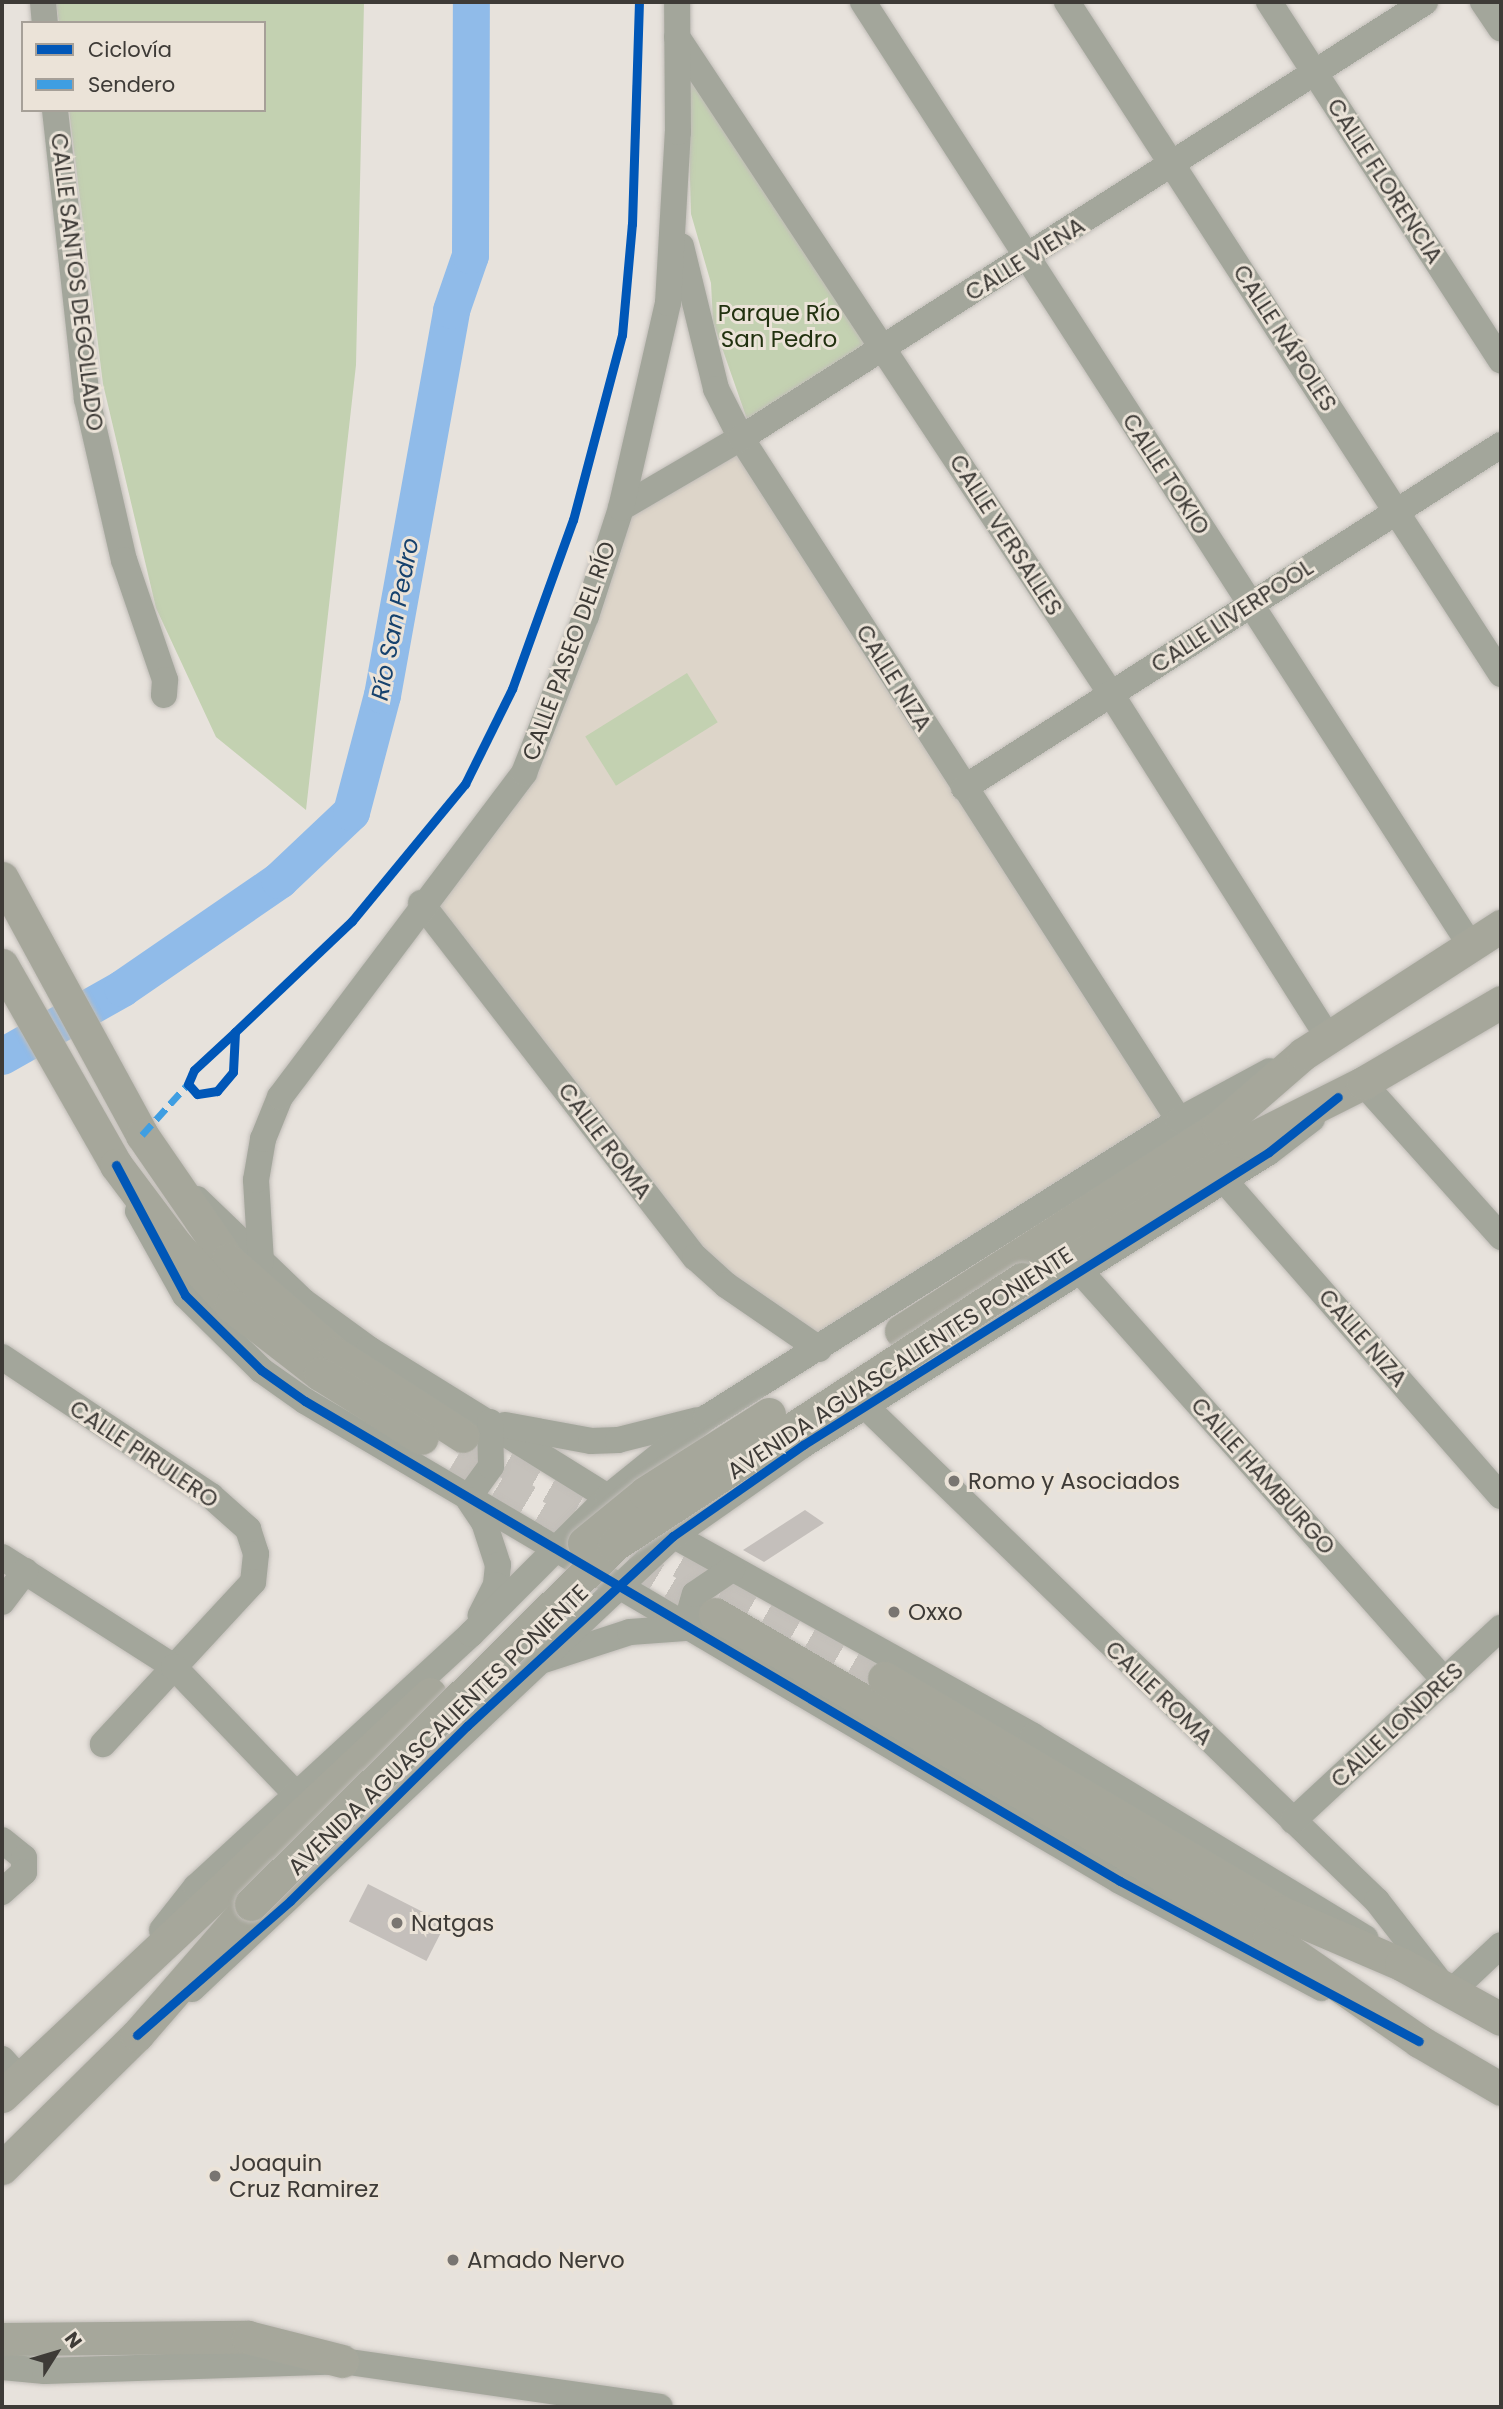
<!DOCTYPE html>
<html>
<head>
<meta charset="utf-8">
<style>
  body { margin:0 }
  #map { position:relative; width:1503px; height:2409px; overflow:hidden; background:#e7e2dc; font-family:Poppins,sans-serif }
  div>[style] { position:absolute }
  .built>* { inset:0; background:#ddd5c9 }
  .green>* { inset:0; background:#c3d1b1; transform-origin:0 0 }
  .river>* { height:37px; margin:-18.5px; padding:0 18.5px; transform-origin:18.5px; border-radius:18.5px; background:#90bbe9 }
  .building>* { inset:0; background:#c4bfbb; transform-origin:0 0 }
  .major-tunnel>* { height:33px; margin-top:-16.5px; transform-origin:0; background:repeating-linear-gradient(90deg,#c5c1bb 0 33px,transparent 0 50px) }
  .roads { filter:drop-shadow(0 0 2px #c1bdb8) drop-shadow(0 0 2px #c1bdb8) }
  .minor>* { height:26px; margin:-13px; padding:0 13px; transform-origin:13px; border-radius:13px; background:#a3a69b }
  .major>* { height:33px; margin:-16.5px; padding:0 16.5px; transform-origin:16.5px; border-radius:16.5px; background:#a6a79b }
  .bridges { filter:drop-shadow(0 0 2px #c1bdb8) drop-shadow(0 0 2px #c1bdb8) }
  .major-bridge>* { height:33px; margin:-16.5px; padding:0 16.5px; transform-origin:16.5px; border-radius:16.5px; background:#a6a79b }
  .quiet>* { height:7px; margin-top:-3.5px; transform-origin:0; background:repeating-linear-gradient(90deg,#3f9ee2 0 14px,transparent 0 21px) }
  .cycleway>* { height:9px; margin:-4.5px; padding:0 4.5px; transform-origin:4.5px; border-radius:4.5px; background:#0057b8 }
  .dots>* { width:19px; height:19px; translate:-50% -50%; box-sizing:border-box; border:4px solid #ebe3d8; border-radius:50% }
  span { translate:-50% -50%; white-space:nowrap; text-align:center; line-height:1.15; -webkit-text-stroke:6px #ebe3d8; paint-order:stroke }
  .street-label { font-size:23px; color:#3e3b37 }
  .park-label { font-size:23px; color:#21310f }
  .poi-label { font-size:23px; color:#3e3b37 }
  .left { translate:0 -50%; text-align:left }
  .water-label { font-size:24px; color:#16426e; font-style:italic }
  .frame { position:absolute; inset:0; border:4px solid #3e3b37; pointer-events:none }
  .legend { position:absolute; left:21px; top:21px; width:245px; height:91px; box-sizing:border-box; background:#ebe3d8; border:2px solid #a6a098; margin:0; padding:9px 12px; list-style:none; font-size:21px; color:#3e3b37 }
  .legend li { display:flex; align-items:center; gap:14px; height:35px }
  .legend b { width:35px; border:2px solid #a6a098 }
  .north { position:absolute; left:21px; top:2318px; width:70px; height:70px; -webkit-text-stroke:5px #ebe3d8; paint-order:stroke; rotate:53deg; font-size:19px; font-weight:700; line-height:28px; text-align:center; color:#3e3b37 }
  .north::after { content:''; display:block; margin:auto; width:24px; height:32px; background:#3e3b37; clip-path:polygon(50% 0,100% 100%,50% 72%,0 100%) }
</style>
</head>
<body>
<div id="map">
  <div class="built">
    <div style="clip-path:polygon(741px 438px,1179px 1120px,819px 1349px,726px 1285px,421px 903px,494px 815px,621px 508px)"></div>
  </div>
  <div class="green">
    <div style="clip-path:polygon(56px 2px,364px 2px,356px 365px,306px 810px,216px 737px,156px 608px,103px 384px,69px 110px,264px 110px,264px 23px,59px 23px)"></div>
    <div style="clip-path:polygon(687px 72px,866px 345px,748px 422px,713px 322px,711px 283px,691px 214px)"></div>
    <div style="left:687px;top:673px;width:58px;height:120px;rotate:58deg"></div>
  </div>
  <div class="river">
    <div style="left:2px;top:1056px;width:138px;rotate:-29.5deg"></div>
    <div style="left:122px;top:988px;width:191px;rotate:-34.5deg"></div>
    <div style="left:279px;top:880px;width:99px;rotate:-43.4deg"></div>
    <div style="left:351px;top:812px;width:121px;rotate:-75.2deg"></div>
    <div style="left:382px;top:695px;width:391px;rotate:-79.8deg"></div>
    <div style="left:451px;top:310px;width:58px;rotate:-70.9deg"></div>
    <div style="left:470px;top:255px;width:253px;rotate:-89.8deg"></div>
  </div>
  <div class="building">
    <div style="clip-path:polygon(805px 1510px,824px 1523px,764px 1562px,743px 1550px)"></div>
    <div style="left:368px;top:1884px;width:87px;height:42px;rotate:27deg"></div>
  </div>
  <div class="major-tunnel">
    <div style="left:464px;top:1437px;width:484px;rotate:29.8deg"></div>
    <div style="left:456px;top:1458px;width:302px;rotate:31.1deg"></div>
  </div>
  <div class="roads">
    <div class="minor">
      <div style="left:43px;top:2px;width:21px;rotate:85deg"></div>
      <div style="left:863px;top:2px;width:1123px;rotate:57.22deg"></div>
      <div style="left:1067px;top:2px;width:800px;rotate:57.14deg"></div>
      <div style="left:1269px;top:2px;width:427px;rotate:57.1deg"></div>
      <div style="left:1483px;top:2px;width:32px;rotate:56deg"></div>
      <div style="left:677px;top:37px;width:787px;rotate:56.55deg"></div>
      <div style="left:1111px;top:694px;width:406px;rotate:57.7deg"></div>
      <div style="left:55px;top:110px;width:291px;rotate:83.7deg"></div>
      <div style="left:87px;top:399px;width:165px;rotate:77.1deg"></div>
      <div style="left:124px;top:560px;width:127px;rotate:71.1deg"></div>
      <div style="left:165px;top:680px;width:15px;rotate:94deg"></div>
      <div style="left:681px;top:246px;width:147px;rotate:76.2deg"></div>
      <div style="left:716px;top:389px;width:55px;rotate:63deg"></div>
      <div style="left:741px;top:438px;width:811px;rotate:57.29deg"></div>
      <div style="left:621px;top:508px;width:139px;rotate:-30.3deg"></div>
      <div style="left:741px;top:438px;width:811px;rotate:-32.51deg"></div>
      <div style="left:964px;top:788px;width:637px;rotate:-32.57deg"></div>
      <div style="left:421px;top:903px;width:448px;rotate:52.3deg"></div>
      <div style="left:695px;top:1257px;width:42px;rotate:42.1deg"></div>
      <div style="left:726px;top:1285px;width:113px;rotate:34.5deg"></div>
      <div style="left:1363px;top:1083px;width:207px;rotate:48.1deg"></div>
      <div style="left:1224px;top:1180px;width:420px;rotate:48.8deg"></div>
      <div style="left:197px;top:1199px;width:147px;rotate:43.9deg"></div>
      <div style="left:303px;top:1301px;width:82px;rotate:36deg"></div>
      <div style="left:369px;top:1349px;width:296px;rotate:31.8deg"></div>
      <div style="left:138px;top:1211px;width:96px;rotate:60.8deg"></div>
      <div style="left:185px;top:1295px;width:107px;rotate:44.6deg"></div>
      <div style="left:261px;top:1370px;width:54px;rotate:35.2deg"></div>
      <div style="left:305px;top:1401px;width:946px;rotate:30.5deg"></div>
      <div style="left:1120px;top:1881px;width:228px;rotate:28deg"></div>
      <div style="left:261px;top:1262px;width:82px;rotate:-93.5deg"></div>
      <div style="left:256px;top:1180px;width:42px;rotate:-80.3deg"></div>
      <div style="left:263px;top:1139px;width:45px;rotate:-68deg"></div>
      <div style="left:280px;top:1097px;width:406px;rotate:-53deg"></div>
      <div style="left:524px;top:773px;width:169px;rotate:-68.5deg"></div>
      <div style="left:586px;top:616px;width:114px;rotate:-72deg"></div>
      <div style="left:621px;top:508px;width:210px;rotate:-77.1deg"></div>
      <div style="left:668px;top:303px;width:171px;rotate:-86.7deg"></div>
      <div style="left:678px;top:132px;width:130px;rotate:-90.4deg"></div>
      <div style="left:1080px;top:1271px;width:549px;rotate:48.32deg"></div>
      <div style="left:2px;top:1357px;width:251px;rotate:33.6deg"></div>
      <div style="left:211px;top:1496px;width:50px;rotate:41.7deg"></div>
      <div style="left:248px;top:1529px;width:26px;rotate:72deg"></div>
      <div style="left:256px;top:1554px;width:28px;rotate:96deg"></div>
      <div style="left:253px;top:1582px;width:221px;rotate:132.8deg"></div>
      <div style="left:865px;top:1406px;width:712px;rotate:44.03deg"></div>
      <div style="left:1377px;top:1901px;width:108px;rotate:52.2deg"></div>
      <div style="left:505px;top:1425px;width:87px;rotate:10.5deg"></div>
      <div style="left:591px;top:1441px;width:27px;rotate:-2deg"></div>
      <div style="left:618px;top:1440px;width:82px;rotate:-14deg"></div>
      <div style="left:468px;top:1498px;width:39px;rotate:-54deg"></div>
      <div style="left:491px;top:1466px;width:44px;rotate:-91.3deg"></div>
      <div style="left:469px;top:1500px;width:27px;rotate:56deg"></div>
      <div style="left:484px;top:1522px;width:45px;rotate:72deg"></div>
      <div style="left:498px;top:1565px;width:20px;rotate:96deg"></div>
      <div style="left:496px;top:1585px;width:34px;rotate:117deg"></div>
      <div style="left:660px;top:1528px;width:427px;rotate:29.1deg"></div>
      <div style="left:1033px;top:1736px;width:389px;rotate:31.3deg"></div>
      <div style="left:2px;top:1557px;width:204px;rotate:32.6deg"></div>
      <div style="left:174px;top:1667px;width:173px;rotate:46.2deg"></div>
      <div style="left:2px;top:1602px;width:39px;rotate:-53deg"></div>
      <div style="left:544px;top:1660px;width:90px;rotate:-18deg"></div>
      <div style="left:630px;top:1632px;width:55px;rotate:-4.2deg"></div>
      <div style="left:685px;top:1628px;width:35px;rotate:-74deg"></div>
      <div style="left:695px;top:1594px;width:45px;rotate:-34deg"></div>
      <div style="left:1293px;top:1821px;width:284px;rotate:-42.9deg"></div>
      <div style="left:2px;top:1840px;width:28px;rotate:39deg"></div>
      <div style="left:24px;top:1858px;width:14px;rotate:90deg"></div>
      <div style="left:24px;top:1872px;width:30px;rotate:138deg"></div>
      <div style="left:162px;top:1930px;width:55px;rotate:-51.7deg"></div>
      <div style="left:196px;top:1887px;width:374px;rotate:-42.6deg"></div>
      <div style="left:471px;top:1634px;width:194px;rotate:-45deg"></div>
      <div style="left:608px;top:1497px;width:126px;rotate:-38.9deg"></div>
      <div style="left:706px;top:1418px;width:559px;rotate:-32.21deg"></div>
      <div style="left:1179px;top:1120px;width:103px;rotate:-28.3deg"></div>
      <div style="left:192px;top:1989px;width:661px;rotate:-43.28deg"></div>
      <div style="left:673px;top:1536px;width:159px;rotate:-35deg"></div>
      <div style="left:803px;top:1445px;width:550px;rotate:-32.16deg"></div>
      <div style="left:1269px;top:1152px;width:54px;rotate:-37.5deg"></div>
      <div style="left:1452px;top:1991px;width:67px;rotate:-43.2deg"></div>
      <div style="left:2px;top:2059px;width:27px;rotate:48deg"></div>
      <div style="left:2px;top:2367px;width:43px;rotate:5.3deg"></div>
      <div style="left:45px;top:2371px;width:297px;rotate:-1.9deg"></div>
      <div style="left:342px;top:2361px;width:321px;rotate:8.2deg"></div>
    </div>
    <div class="major">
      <div style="left:2px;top:878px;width:293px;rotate:61.4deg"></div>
      <div style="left:142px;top:1135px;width:152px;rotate:55.5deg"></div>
      <div style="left:228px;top:1260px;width:141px;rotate:41.3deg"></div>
      <div style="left:334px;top:1353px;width:153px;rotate:32.8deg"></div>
      <div style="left:2px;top:965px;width:230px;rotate:60.3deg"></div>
      <div style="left:116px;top:1165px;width:100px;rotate:53.1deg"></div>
      <div style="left:176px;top:1245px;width:81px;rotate:47.5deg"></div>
      <div style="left:231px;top:1305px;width:113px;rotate:37.8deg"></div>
      <div style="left:320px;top:1374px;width:120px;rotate:32.1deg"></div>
      <div style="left:1022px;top:1279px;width:262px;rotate:-31.6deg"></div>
      <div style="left:1245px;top:1142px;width:132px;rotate:-26.6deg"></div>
      <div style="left:1363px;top:1083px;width:160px;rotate:-30.4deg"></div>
      <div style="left:901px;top:1331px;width:378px;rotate:-32.7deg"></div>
      <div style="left:1219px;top:1127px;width:111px;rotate:-41deg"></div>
      <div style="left:1303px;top:1054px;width:236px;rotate:-32.9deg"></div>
      <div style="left:715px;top:1614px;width:641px;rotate:30.24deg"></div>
      <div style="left:1269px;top:1937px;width:183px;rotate:34.7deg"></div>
      <div style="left:1419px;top:2041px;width:95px;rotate:30.3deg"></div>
      <div style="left:884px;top:1678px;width:460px;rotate:30.6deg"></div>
      <div style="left:1280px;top:1912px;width:132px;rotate:23.3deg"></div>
      <div style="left:1401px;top:1964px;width:114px;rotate:28.8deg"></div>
      <div style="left:2px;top:2096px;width:587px;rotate:-43.21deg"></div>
      <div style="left:2px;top:2168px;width:190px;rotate:-44.6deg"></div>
      <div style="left:137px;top:2035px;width:174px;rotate:-49deg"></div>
      <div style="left:2px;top:2339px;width:246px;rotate:-0.5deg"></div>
      <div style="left:248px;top:2337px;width:97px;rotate:14.3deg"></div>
    </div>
  </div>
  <div class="bridges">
    <div class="major-bridge">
      <div style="left:584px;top:1543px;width:79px;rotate:-39.3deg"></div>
      <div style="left:645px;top:1493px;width:147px;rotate:-32.5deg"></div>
      <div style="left:251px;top:1904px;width:511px;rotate:-44.68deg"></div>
      <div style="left:614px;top:1545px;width:487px;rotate:-33.1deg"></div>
    </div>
  </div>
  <div class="quiet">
    <div style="left:142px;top:1135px;width:69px;rotate:-48deg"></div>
  </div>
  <div class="cycleway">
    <div style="left:235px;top:1032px;width:40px;rotate:92.9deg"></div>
    <div style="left:233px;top:1072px;width:25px;rotate:130deg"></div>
    <div style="left:217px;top:1091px;width:20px;rotate:171deg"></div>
    <div style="left:197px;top:1094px;width:13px;rotate:-132deg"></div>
    <div style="left:188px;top:1084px;width:15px;rotate:-67deg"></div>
    <div style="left:194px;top:1070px;width:56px;rotate:-42.8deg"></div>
    <div style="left:235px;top:1032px;width:161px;rotate:-43.5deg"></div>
    <div style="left:352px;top:921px;width:178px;rotate:-50.5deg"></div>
    <div style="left:465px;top:784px;width:106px;rotate:-63.7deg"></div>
    <div style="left:512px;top:689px;width:180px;rotate:-70.2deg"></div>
    <div style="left:573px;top:520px;width:191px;rotate:-75.2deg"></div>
    <div style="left:622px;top:335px;width:111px;rotate:-84.9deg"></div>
    <div style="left:632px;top:224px;width:222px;rotate:-88.2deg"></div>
    <div style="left:116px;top:1165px;width:147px;rotate:62deg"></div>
    <div style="left:185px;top:1295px;width:107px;rotate:44.6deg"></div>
    <div style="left:261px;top:1370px;width:54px;rotate:35.2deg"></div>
    <div style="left:305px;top:1401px;width:946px;rotate:30.5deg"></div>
    <div style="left:1120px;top:1881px;width:339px;rotate:28.2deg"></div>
    <div style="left:137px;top:2035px;width:203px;rotate:-41.2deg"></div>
    <div style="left:290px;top:1901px;width:249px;rotate:-44.7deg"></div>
    <div style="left:467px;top:1726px;width:280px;rotate:-42.7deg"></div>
    <div style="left:673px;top:1536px;width:159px;rotate:-35deg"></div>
    <div style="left:803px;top:1445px;width:550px;rotate:-32.16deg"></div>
    <div style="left:1269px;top:1152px;width:88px;rotate:-38.6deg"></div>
  </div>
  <div class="dots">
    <div style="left:954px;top:1481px;background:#797571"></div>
    <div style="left:894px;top:1612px;background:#797571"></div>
    <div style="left:397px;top:1923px;background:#797571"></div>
    <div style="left:215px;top:2176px;background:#797571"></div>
    <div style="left:453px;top:2260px;background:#797571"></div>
  </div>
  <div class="street-label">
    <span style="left:1385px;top:181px;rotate:57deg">CALLE FLORENCIA</span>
    <span style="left:1025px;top:259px;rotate:-32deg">CALLE VIENA</span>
    <span style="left:77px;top:282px;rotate:83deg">CALLE SANTOS DEGOLLADO</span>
    <span style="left:1285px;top:338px;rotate:57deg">CALLE NÁPOLES</span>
    <span style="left:1166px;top:474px;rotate:57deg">CALLE TOKIO</span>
    <span style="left:1006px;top:535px;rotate:57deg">CALLE VERSALLES</span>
    <span style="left:1232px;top:616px;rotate:-33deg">CALLE LIVERPOOL</span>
    <span style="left:569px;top:651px;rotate:-70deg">CALLE PASEO DEL RÍO</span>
    <span style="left:894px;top:678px;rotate:58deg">CALLE NIZA</span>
    <span style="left:605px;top:1141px;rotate:53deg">CALLE ROMA</span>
    <span style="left:1363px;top:1338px;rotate:49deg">CALLE NIZA</span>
    <span style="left:900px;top:1363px;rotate:-33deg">AVENIDA AGUASCALIENTES PONIENTE</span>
    <span style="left:144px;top:1454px;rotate:34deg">CALLE PIRULERO</span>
    <span style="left:1263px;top:1476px;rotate:48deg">CALLE HAMBURGO</span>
    <span style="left:1159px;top:1693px;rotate:44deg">CALLE ROMA</span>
    <span style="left:1397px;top:1725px;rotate:-43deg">CALLE LONDRES</span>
    <span style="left:438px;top:1730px;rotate:-44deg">AVENIDA AGUASCALIENTES PONIENTE</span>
  </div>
  <div class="park-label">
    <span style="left:779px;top:326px">Parque Río<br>San Pedro</span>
  </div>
  <div class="poi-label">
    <span class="left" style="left:968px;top:1481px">Romo y Asociados</span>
    <span class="left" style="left:908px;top:1612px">Oxxo</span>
    <span class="left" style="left:411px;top:1923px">Natgas</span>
    <span class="left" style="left:229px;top:2176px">Joaquin<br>Cruz Ramirez</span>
    <span class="left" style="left:467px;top:2260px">Amado Nervo</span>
  </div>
  <div class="water-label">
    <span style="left:395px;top:619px;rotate:-79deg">Río San Pedro</span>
  </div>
  <div class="frame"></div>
  <ul class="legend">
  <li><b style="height:9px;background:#0057b8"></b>Ciclovía</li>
  <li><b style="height:9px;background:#3f9ee2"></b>Sendero</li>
  </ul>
  <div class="north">N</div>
</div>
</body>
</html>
